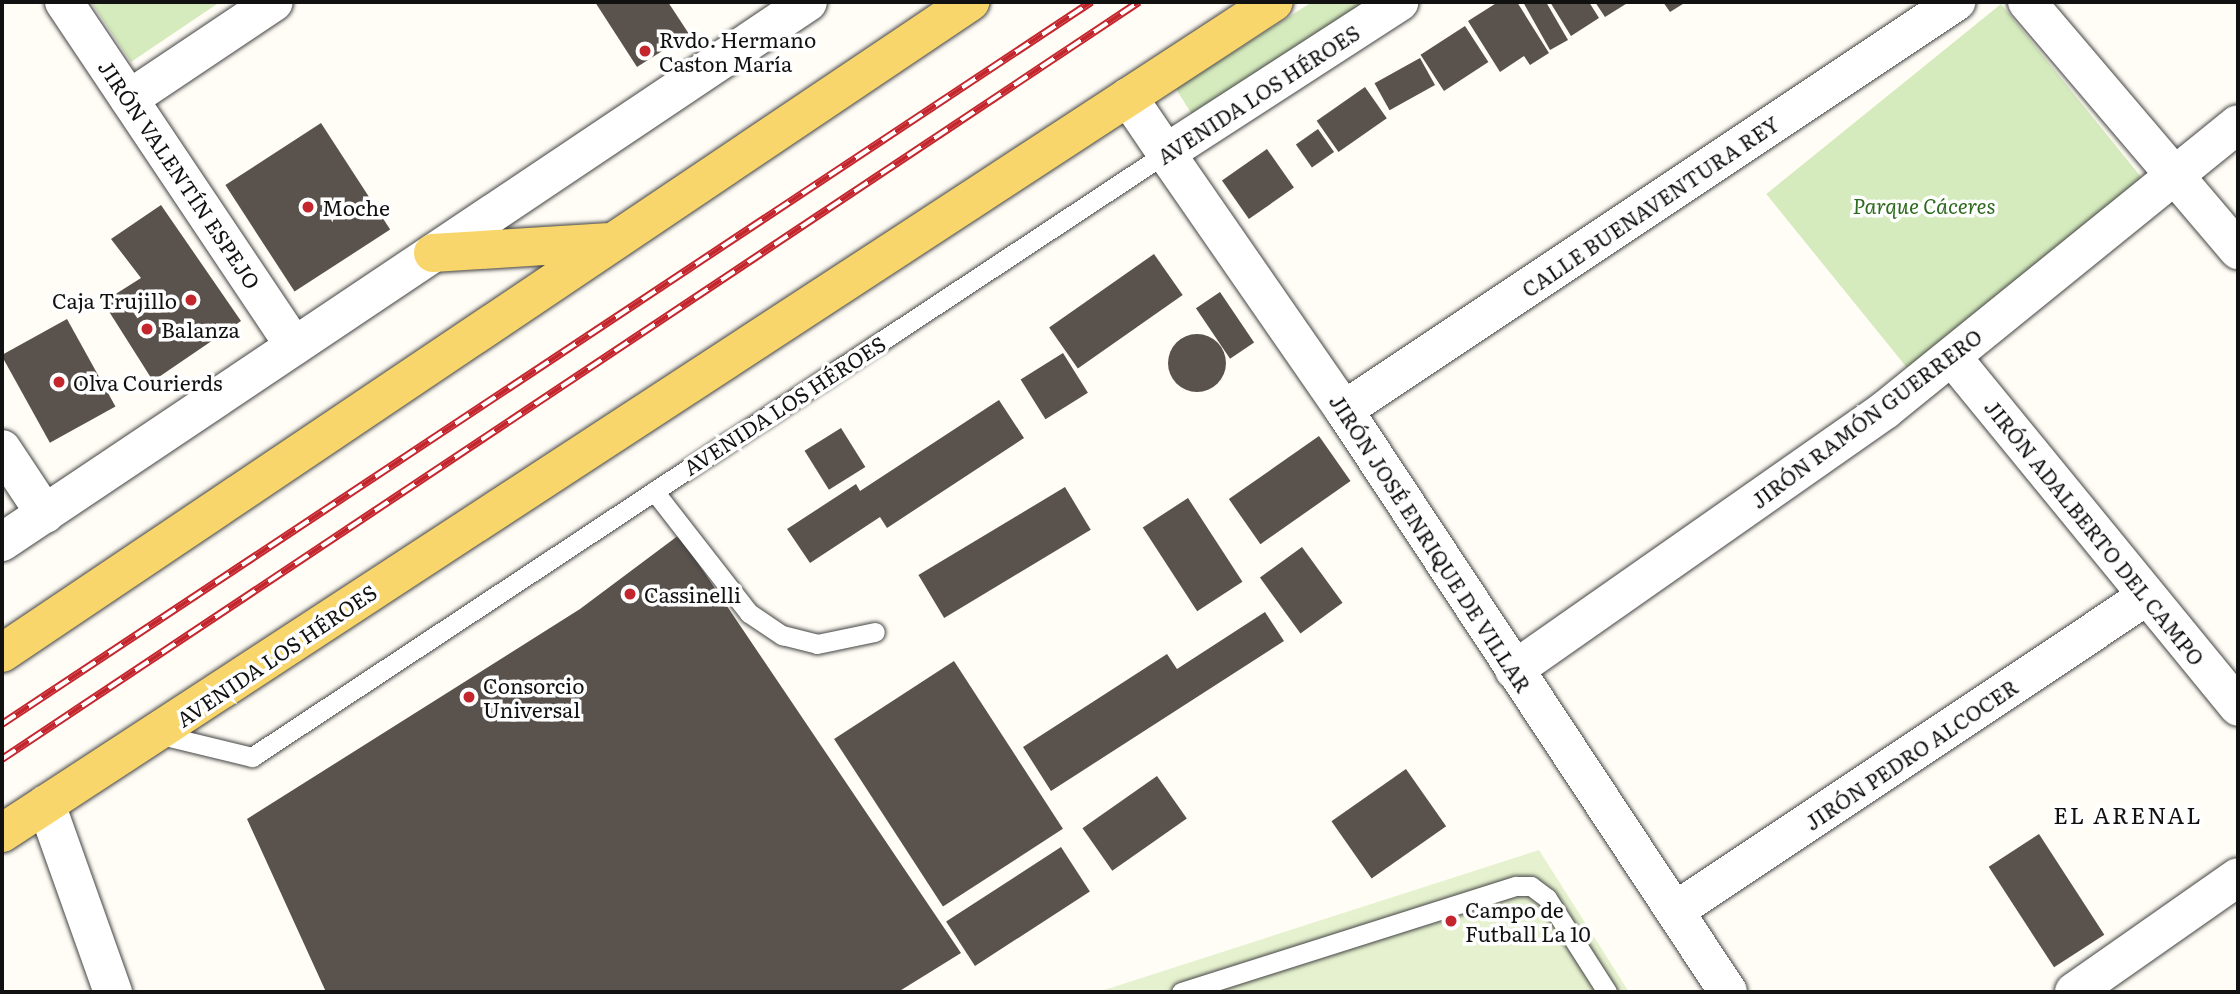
<!DOCTYPE html>
<html>
<head>
<meta charset="utf-8">
<style>
  body { margin:0 }
  #map { position:relative; width:2240px; height:994px; overflow:hidden; background:#fffdf5; font-family:Literata,serif }
  div>[style] { position:absolute }
  .green>* { inset:0; background:#d5ebbd; transform-origin:0 0 }
  .pitch>* { inset:0; background:#e6f2cf }
  .building>* { inset:0; background:#5a524d; transform-origin:0 0 }
  .round { border-radius:50% }
  .roads { filter:drop-shadow(0 0 2px #444) drop-shadow(0 0 2px #444) }
  .service>* { height:19px; margin:-9.5px; padding:0 9.5px; transform-origin:9.5px; border-radius:9.5px; background:#fff }
  .minor>* { height:38px; margin:-19px; padding:0 19px; transform-origin:19px; border-radius:19px; background:#fff }
  .tertiary>* { height:38px; margin:-19px; padding:0 19px; transform-origin:19px; border-radius:19px; background:#fff }
  .primary>* { height:38px; margin:-19px; padding:0 19px; transform-origin:19px; border-radius:19px; background:#f9d66b }
  .rail>* { height:8px; margin-top:-4px; transform-origin:0; background:repeating-linear-gradient(90deg,#fff 0 16px,#c4262e 0 32px); box-sizing:border-box; border-block:2px solid #c4262e }
  .dots>* { width:19px; height:19px; translate:-50% -50%; box-sizing:border-box; border:4px solid #fff; border-radius:50% }
  span { translate:-50% -50%; white-space:nowrap; text-align:center; line-height:1.15; -webkit-text-stroke:7px #fff; paint-order:stroke }
  .poi-label { font-size:21px; color:#111 }
  .left { translate:0 -50%; text-align:left }
  .right { translate:-100% -50%; text-align:right }
  .street-label { font-size:21px; color:#111 }
  .park-label { font-size:21px; color:#2f6b1f; font-style:italic }
  .neighbourhood-label { font-size:23px; color:#111; letter-spacing:2px }
  .frame { position:absolute; inset:0; border:4px solid #111; pointer-events:none }
</style>
</head>
<body>
<div id="map">
  <div class="green">
    <div style="clip-path:polygon(91px 2px,220px 2px,131px 62px)"></div>
    <div style="clip-path:polygon(1312px 2px,1369px 2px,1193px 116px,1176px 89px)"></div>
    <div style="left:2001px;top:4px;width:230px;height:302px;rotate:51deg"></div>
  </div>
  <div class="pitch">
    <div style="clip-path:polygon(1539px 850px,1629px 992px,1098px 992px)"></div>
  </div>
  <div class="building">
    <div style="clip-path:polygon(595px 2px,668px 2px,689px 34px,637px 67px)"></div>
    <div style="clip-path:polygon(1498px 2px,1517px 2px,1549px 53px,1530px 65px,1524px 56px,1500px 72px,1468px 21px)"></div>
    <div style="clip-path:polygon(1523px 2px,1546px 2px,1568px 40px,1550px 50px)"></div>
    <div style="clip-path:polygon(1550px 2px,1589px 2px,1599px 18px,1571px 36px)"></div>
    <div style="clip-path:polygon(1595px 2px,1629px 2px,1605px 17px)"></div>
    <div style="clip-path:polygon(1663px 2px,1686px 2px,1670px 12px)"></div>
    <div style="left:1465px;top:26px;width:43px;height:53px;rotate:57deg"></div>
    <div style="left:1420px;top:58px;width:31px;height:52px;rotate:61deg"></div>
    <div style="left:1365px;top:87px;width:38px;height:59px;rotate:55deg"></div>
    <div style="left:321px;top:123px;width:127px;height:114px;rotate:57deg"></div>
    <div style="left:1318px;top:129px;width:28px;height:27px;rotate:55deg"></div>
    <div style="left:1267px;top:149px;width:47px;height:55px;rotate:55deg"></div>
    <div style="clip-path:polygon(161px 205px,241px 321px,153px 381px,103px 302px,141px 278px,111px 239px)"></div>
    <div style="left:1154px;top:254px;width:50px;height:128px;rotate:55deg"></div>
    <div style="left:1220px;top:292px;width:61px;height:29px;rotate:56deg"></div>
    <div style="left:67px;top:319px;width:100px;height:75px;rotate:61deg"></div>
    <div class="round" style="left:1168px;top:334px;width:58px;height:58px"></div>
    <div style="left:1063px;top:353px;width:47px;height:50px;rotate:58deg"></div>
    <div style="clip-path:polygon(999px 400px,1024px 438px,887px 528px,880px 517px,810px 563px,787px 529px,856px 484px,860px 491px)"></div>
    <div style="left:841px;top:428px;width:46px;height:43px;rotate:58deg"></div>
    <div style="left:1319px;top:436px;width:55px;height:110px;rotate:55deg"></div>
    <div style="left:1065px;top:487px;width:50px;height:171px;rotate:59deg"></div>
    <div style="left:1188px;top:498px;width:100px;height:54px;rotate:57deg"></div>
    <div style="clip-path:polygon(679px 535px,961px 953px,898px 992px,326px 992px,247px 819px,580px 609px)"></div>
    <div style="left:1302px;top:547px;width:69px;height:52px;rotate:54deg"></div>
    <div style="clip-path:polygon(1265px 612px,1284px 641px,1051px 791px,1023px 747px,1167px 654px,1177px 669px)"></div>
    <div style="left:954px;top:661px;width:200px;height:143px;rotate:57deg"></div>
    <div style="left:1406px;top:769px;width:70px;height:91px;rotate:55deg"></div>
    <div style="left:1157px;top:776px;width:52px;height:91px;rotate:55deg"></div>
    <div style="left:2039px;top:834px;width:120px;height:60px;rotate:57deg"></div>
    <div style="left:1061px;top:847px;width:53px;height:137px;rotate:57deg"></div>
  </div>
  <div class="roads">
    <div class="service">
      <div style="left:654px;top:491px;width:155px;rotate:52.1deg"></div>
      <div style="left:749px;top:613px;width:40px;rotate:34deg"></div>
      <div style="left:782px;top:635px;width:36px;rotate:14deg"></div>
      <div style="left:817px;top:644px;width:59px;rotate:-11.7deg"></div>
      <div style="left:157px;top:734px;width:98px;rotate:13.6deg"></div>
      <div style="left:252px;top:757px;width:1096px;rotate:-33.46deg"></div>
      <div style="left:1181px;top:992px;width:351px;rotate:-17.6deg"></div>
      <div style="left:1516px;top:886px;width:15px"></div>
      <div style="left:1531px;top:886px;width:20px;rotate:37deg"></div>
      <div style="left:1547px;top:898px;width:112px;rotate:57.4deg"></div>
    </div>
    <div class="minor">
      <div style="left:64px;top:2px;width:414px;rotate:56.2deg"></div>
      <div style="left:2027px;top:2px;width:326px;rotate:49.6deg"></div>
      <div style="left:129px;top:99px;width:174px;rotate:-33.8deg"></div>
      <div style="left:1166px;top:153px;width:313px;rotate:55.3deg"></div>
      <div style="left:1344px;top:410px;width:697px;rotate:56.58deg"></div>
      <div style="left:1952px;top:357px;width:452px;rotate:50.7deg"></div>
      <div style="left:1344px;top:410px;width:736px;rotate:-33.69deg"></div>
      <div style="left:1514px;top:670px;width:453px;rotate:-35deg"></div>
      <div style="left:1885px;top:410px;width:454px;rotate:-39deg"></div>
      <div style="left:46px;top:804px;width:200px;rotate:70.4deg"></div>
      <div style="left:1675px;top:911px;width:567px;rotate:-33.72deg"></div>
      <div style="left:2074px;top:992px;width:200px;rotate:-35deg"></div>
    </div>
    <div class="tertiary">
      <div style="left:1128px;top:97px;width:68px;rotate:55.8deg"></div>
      <div style="left:1166px;top:153px;width:278px;rotate:-32.9deg"></div>
      <div style="left:2px;top:449px;width:78px;rotate:56.5deg"></div>
      <div style="left:2px;top:542px;width:970px;rotate:-33.82deg"></div>
    </div>
    <div class="primary">
      <div style="left:433px;top:253px;width:173px;rotate:-3.6deg"></div>
      <div style="left:2px;top:653px;width:1167px;rotate:-33.92deg"></div>
      <div style="left:2px;top:833px;width:1519px;rotate:-33.16deg"></div>
    </div>
  </div>
  <div class="rail">
    <div style="left:2px;top:724px;width:1307px;rotate:-33.54deg"></div>
    <div style="left:2px;top:759px;width:1366px;rotate:-33.66deg"></div>
  </div>
  <div class="dots">
    <div style="left:645px;top:51px;background:#c4262e"></div>
    <div style="left:308px;top:207px;background:#c4262e"></div>
    <div style="left:191px;top:300px;background:#c4262e"></div>
    <div style="left:147px;top:329px;background:#c4262e"></div>
    <div style="left:59px;top:382px;background:#c4262e"></div>
    <div style="left:630px;top:594px;background:#c4262e"></div>
    <div style="left:469px;top:697px;background:#c4262e"></div>
    <div style="left:1451px;top:921px;background:#c4262e"></div>
  </div>
  <div class="poi-label">
    <span class="left" style="left:659px;top:51px">Rvdo. Hermano<br>Caston María</span>
    <span class="left" style="left:322px;top:207px">Moche</span>
    <span class="right" style="left:177px;top:300px">Caja Trujillo</span>
    <span class="left" style="left:161px;top:329px">Balanza</span>
    <span class="left" style="left:73px;top:382px">Olva Courierds</span>
    <span class="left" style="left:644px;top:594px">Cassinelli</span>
    <span class="left" style="left:483px;top:697px">Consorcio<br>Universal</span>
    <span class="left" style="left:1465px;top:921px">Campo de<br>Futball La 10</span>
  </div>
  <div class="street-label">
    <span style="left:1258px;top:94px;rotate:-33deg">AVENIDA LOS HÉROES</span>
    <span style="left:180px;top:174px;rotate:56deg">JIRÓN VALENTÍN ESPEJO</span>
    <span style="left:1650px;top:206px;rotate:-34deg">CALLE BUENAVENTURA REY</span>
    <span style="left:784px;top:405px;rotate:-33deg">AVENIDA LOS HÉROES</span>
    <span style="left:1866px;top:418px;rotate:-37deg">JIRÓN RAMÓN GUERRERO</span>
    <span style="left:2095px;top:532px;rotate:51deg">JIRÓN ADALBERTO DEL CAMPO</span>
    <span style="left:1431px;top:543px;rotate:57deg">JIRÓN JOSÉ ENRIQUE DE VILLAR</span>
    <span style="left:276px;top:655px;rotate:-34deg">AVENIDA LOS HÉROES</span>
    <span style="left:1911px;top:754px;rotate:-34deg">JIRÓN PEDRO ALCOCER</span>
  </div>
  <div class="park-label">
    <span style="left:1924px;top:205px">Parque Cáceres</span>
  </div>
  <div class="neighbourhood-label">
    <span style="left:2128px;top:814px">EL ARENAL</span>
  </div>
  <div class="frame"></div>
</div>
</body>
</html>
